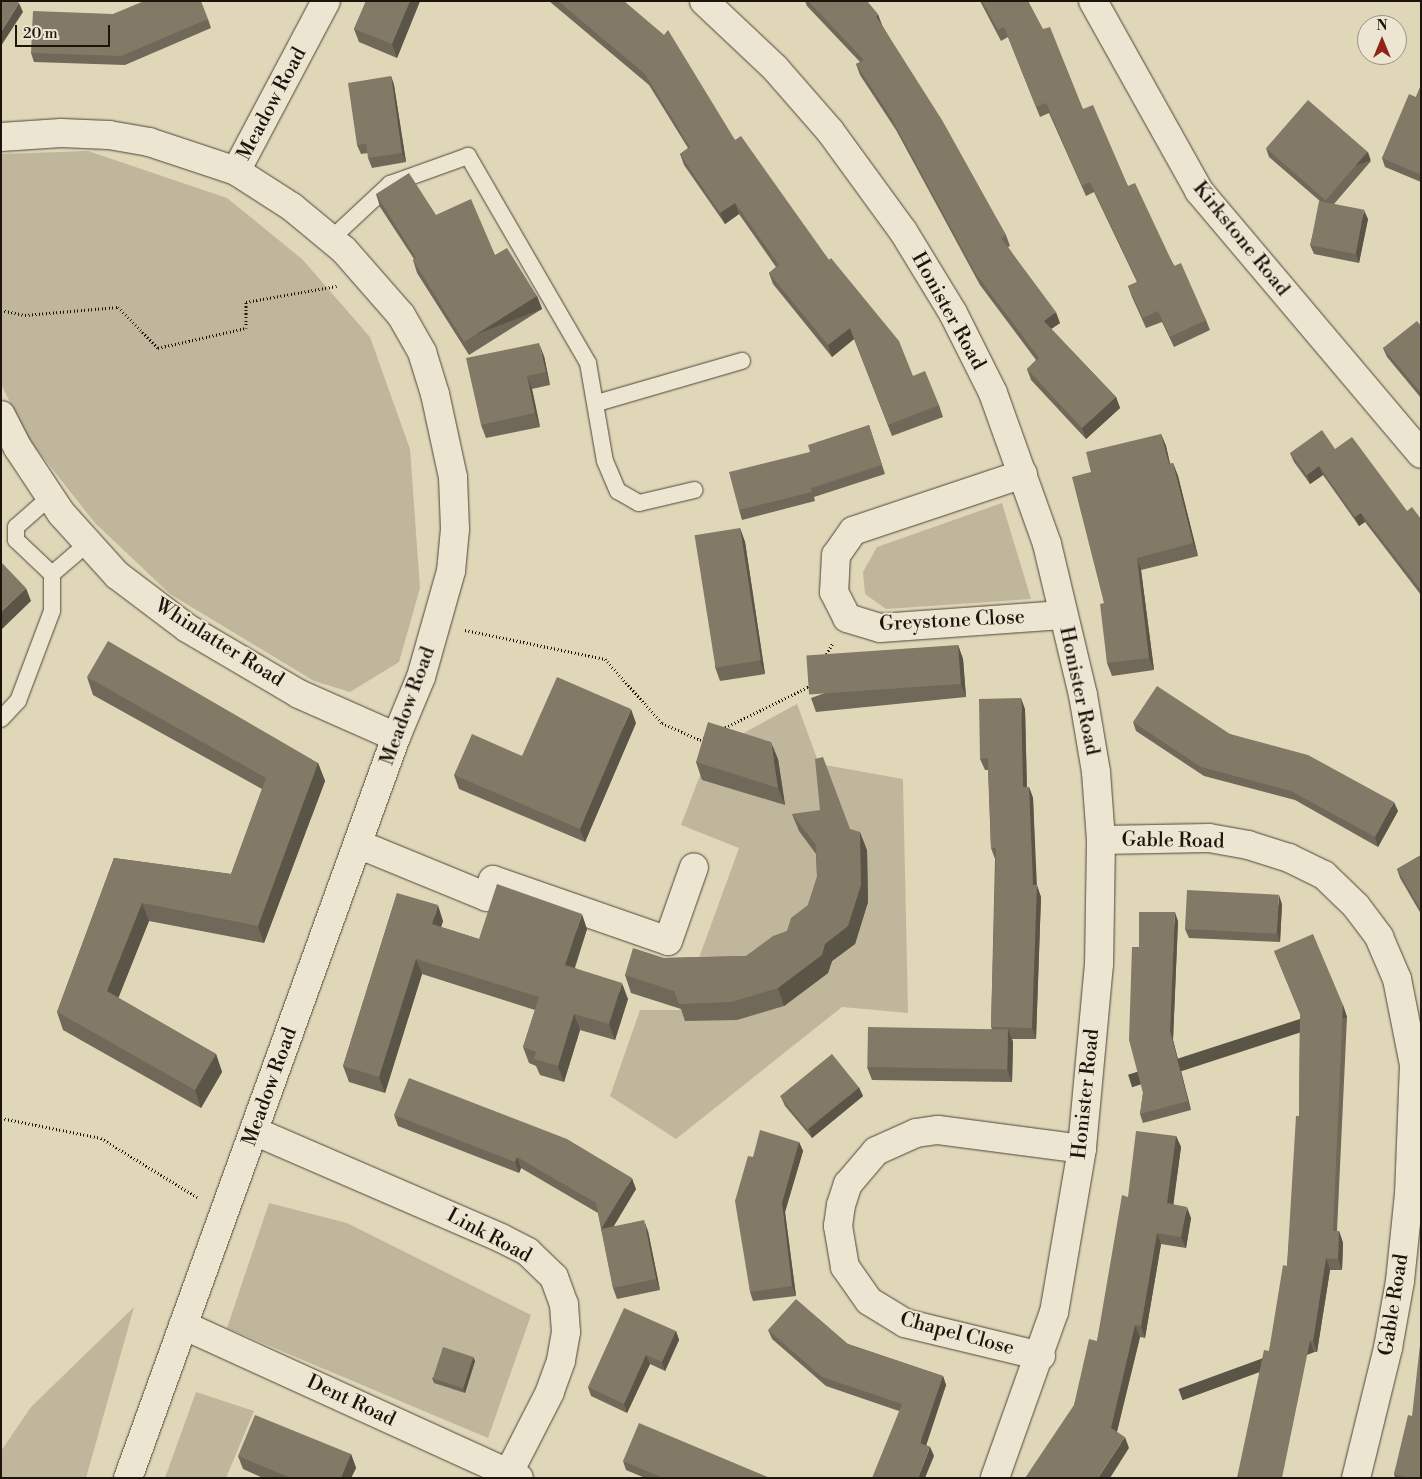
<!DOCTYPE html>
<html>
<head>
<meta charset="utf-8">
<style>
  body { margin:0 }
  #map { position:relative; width:1422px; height:1479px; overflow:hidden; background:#e0d7b9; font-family:"Libre Bodoni",serif }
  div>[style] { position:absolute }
  .green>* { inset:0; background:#bfb69c }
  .path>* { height:3px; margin-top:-1.5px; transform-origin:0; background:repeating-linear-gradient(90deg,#1d140c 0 1px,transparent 0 3.5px) }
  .roads { filter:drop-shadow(0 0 1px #4e4537) drop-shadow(0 0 1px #4e4537) }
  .service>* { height:16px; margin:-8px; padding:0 8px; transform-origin:8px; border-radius:8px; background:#ebe5d2 }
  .minor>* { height:28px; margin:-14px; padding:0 14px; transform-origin:14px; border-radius:14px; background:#ebe5d2 }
  .wall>* { inset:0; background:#706858 }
  .shaded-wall>* { inset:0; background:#5b5547; transform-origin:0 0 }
  .building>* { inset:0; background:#827966; transform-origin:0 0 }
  span { translate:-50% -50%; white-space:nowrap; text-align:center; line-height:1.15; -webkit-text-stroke:4px #ebe5d2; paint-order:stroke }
  .street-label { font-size:20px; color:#1d140c }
  .frame { position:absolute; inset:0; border:2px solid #1d140c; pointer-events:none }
  .north { position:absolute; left:1357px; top:15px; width:50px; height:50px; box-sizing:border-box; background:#ebe5d2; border:1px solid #999183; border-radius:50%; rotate:0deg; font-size:14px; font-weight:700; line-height:20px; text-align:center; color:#1d140c }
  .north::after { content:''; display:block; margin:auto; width:18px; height:22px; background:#8f2418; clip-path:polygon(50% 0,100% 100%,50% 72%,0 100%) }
  .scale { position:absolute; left:15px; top:25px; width:95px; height:22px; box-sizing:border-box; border:2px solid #1d140c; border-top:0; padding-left:6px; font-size:15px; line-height:18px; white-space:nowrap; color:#1d140c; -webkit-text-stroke:4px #ebe5d2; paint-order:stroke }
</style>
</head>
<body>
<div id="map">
  <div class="green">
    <div style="clip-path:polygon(88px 151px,227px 198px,302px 259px,370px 337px,410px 449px,420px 588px,399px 662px,350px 692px,314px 681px,170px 594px,95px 523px,27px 437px,1px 384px,1px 154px)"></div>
    <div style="clip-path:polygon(1002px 503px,1031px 599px,886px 609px,865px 594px,863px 572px,877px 547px)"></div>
    <div style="clip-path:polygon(797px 704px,819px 764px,903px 779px,908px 1013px,842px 1007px,676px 1139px,610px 1096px,640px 1010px,680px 1010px,739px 848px,681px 825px,709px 752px)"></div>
    <div style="clip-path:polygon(269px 1203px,347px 1223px,531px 1315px,488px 1438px,227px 1328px)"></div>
    <div style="clip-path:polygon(134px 1307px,86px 1478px,1px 1478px,1px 1451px,31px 1407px)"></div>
    <div style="clip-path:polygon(196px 1392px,254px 1411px,226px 1478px,165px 1478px)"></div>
  </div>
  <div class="path">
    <div style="left:1px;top:310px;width:25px;rotate:12deg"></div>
    <div style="left:25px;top:315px;width:93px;rotate:-4.9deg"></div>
    <div style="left:118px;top:307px;width:57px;rotate:45.7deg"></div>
    <div style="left:158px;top:348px;width:90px;rotate:-12.8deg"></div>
    <div style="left:246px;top:328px;width:26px;rotate:-90deg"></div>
    <div style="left:246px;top:302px;width:92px;rotate:-10deg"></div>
    <div style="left:465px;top:630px;width:143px;rotate:11.7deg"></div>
    <div style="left:605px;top:659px;width:86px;rotate:48.3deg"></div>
    <div style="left:662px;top:723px;width:42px;rotate:24.1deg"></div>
    <div style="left:700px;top:740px;width:5px;rotate:-22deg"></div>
    <div style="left:823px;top:660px;width:20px;rotate:-60deg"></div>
    <div style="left:722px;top:729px;width:96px;rotate:-26deg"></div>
    <div style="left:808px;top:687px;width:5px;rotate:-53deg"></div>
    <div style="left:1px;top:1118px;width:102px;rotate:11.3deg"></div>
    <div style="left:101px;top:1138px;width:113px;rotate:31.6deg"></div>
  </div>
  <div class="roads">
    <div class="service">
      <div style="left:331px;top:239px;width:81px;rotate:-43deg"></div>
      <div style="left:390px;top:184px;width:83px;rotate:-19.7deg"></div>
      <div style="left:468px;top:156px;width:239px;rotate:59.9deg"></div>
      <div style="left:588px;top:363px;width:99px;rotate:80.2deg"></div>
      <div style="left:605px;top:461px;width:33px;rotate:67deg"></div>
      <div style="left:618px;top:491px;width:24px;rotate:30deg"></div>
      <div style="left:639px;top:503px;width:57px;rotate:-13.1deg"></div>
      <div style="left:597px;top:403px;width:151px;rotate:-16.2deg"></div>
      <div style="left:50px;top:497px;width:45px;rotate:138.6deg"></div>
      <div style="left:16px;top:527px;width:13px;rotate:90deg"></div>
      <div style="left:16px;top:540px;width:50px;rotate:43.4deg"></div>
      <div style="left:52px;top:574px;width:48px;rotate:-40.7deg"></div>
      <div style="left:1px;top:719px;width:25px;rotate:-47deg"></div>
      <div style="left:18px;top:701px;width:96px;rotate:-69.3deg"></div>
      <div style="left:52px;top:611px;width:37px;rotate:-90deg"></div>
    </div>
    <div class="minor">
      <div style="left:704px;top:1px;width:98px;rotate:43.3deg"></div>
      <div style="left:775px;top:68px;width:84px;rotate:48.9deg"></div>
      <div style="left:830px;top:131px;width:124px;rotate:53.9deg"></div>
      <div style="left:903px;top:231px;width:96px;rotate:58.6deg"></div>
      <div style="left:953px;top:313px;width:89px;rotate:63.4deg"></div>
      <div style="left:993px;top:393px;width:160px;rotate:70.3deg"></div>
      <div style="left:1047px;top:544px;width:155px;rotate:76.6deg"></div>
      <div style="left:1083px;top:695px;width:78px;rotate:80.4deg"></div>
      <div style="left:1096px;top:772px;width:68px;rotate:85.8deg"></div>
      <div style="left:1101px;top:840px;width:124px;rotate:90.9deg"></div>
      <div style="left:1099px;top:964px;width:186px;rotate:95.3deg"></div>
      <div style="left:1082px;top:1149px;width:165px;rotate:99.7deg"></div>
      <div style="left:1054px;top:1312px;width:176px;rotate:109.6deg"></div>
      <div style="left:1093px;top:1px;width:218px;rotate:60.8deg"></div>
      <div style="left:1199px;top:191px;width:344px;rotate:49.8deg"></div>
      <div style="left:1px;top:137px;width:60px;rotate:-3.8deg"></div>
      <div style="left:61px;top:133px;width:48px;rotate:2.4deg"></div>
      <div style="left:109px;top:135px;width:41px;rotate:9.9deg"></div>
      <div style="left:149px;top:142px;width:92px;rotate:18.4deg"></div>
      <div style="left:236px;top:171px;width:67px;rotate:32.7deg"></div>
      <div style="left:292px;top:207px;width:67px;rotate:39.6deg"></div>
      <div style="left:344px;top:250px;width:86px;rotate:48.8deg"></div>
      <div style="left:401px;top:315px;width:43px;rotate:60.4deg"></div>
      <div style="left:422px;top:352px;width:44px;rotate:72.8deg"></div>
      <div style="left:435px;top:394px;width:85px;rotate:77.8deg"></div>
      <div style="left:453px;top:477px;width:52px;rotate:87.8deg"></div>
      <div style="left:455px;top:529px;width:42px;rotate:95.4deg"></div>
      <div style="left:451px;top:571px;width:110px;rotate:105.8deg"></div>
      <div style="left:421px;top:677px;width:65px;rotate:112.6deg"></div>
      <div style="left:396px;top:737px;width:788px;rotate:109.88deg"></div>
      <div style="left:236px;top:171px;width:192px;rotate:-62.1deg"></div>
      <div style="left:1px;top:415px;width:37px;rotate:63deg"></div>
      <div style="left:18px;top:448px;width:78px;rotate:56.5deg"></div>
      <div style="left:61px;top:513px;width:84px;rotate:47.9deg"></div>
      <div style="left:117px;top:575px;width:88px;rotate:37.1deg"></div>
      <div style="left:187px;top:628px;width:130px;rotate:30.5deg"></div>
      <div style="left:299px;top:694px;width:106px;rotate:23.9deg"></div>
      <div style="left:1023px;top:474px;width:179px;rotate:161.5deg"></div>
      <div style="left:853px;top:531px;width:29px;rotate:125deg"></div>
      <div style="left:836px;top:555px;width:37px;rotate:93deg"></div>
      <div style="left:834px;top:592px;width:29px;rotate:63deg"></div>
      <div style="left:847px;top:618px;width:34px;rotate:17deg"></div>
      <div style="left:880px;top:628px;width:183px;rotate:-4.1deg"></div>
      <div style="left:1101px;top:840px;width:108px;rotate:-1.1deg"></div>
      <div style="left:1209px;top:838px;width:40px;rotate:10deg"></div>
      <div style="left:1248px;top:845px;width:43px;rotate:17.6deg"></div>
      <div style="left:1289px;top:858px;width:39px;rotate:26deg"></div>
      <div style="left:1324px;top:875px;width:45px;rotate:44.1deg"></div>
      <div style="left:1356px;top:906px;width:39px;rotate:53deg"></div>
      <div style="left:1379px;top:937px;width:46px;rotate:66.8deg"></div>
      <div style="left:1397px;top:979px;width:88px;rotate:78.8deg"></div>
      <div style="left:1414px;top:1065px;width:129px;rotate:92.2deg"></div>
      <div style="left:1409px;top:1194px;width:87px;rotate:95.9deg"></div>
      <div style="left:1400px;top:1281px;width:68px;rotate:100.2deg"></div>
      <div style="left:1388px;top:1348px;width:134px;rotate:103.8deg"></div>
      <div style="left:358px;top:844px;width:139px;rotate:22.3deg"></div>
      <div style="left:487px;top:897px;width:18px;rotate:-71deg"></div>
      <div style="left:493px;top:880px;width:185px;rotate:19.2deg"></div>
      <div style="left:668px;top:941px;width:78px;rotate:-70.6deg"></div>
      <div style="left:254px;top:1131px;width:269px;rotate:23.4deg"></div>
      <div style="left:501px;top:1238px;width:30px;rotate:27deg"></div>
      <div style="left:528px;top:1252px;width:36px;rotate:44deg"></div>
      <div style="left:554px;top:1277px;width:29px;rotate:70deg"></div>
      <div style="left:564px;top:1304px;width:28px;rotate:86deg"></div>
      <div style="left:566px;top:1332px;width:29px;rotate:100deg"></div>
      <div style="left:561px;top:1361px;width:33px;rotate:110deg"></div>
      <div style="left:550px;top:1392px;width:97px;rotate:117.1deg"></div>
      <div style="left:183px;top:1325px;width:369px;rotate:24.5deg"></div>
      <div style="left:1041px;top:1356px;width:140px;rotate:-166.4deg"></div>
      <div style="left:905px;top:1323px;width:42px;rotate:-148.6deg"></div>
      <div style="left:869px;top:1301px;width:42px;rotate:-125.2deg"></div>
      <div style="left:845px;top:1267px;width:42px;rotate:-99.7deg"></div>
      <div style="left:838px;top:1226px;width:21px;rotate:-82deg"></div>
      <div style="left:841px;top:1205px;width:22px;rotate:-72deg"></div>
      <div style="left:848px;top:1184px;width:43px;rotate:-49.7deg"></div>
      <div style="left:876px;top:1151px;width:44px;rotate:-24.2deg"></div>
      <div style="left:916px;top:1133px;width:22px;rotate:-8deg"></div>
      <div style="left:938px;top:1130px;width:145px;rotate:7.5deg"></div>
    </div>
  </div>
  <div class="wall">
    <div style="clip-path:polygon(366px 1px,420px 1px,397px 58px,359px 42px,354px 29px)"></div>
    <div style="clip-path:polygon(549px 1px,624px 1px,735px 140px,829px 260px,913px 376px,939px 405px,943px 417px,892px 436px,854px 339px,832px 357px,773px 284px,769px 273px,776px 267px,739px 214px,725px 224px,684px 165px,680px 154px,688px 148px,649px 85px)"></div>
    <div style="clip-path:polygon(805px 1px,867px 1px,882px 25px,1006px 235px,1010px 246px,1008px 247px,1060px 323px,1051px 329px,1116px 397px,1120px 408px,1086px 439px,1031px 380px,1027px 369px,1036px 360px,980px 285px,896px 130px,860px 75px,856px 64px,860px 62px,807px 6px)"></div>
    <div style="clip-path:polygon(980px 1px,1028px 1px,1083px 109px,1206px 320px,1210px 330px,1174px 347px,1162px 322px,1146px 328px,1132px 297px,1128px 286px,1137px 282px,1094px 192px,1086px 196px,1049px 113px,1040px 117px,1008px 37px,1001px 41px)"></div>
    <div style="clip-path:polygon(208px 19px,211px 28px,125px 65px,34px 62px,31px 53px)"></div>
    <div style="clip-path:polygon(391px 76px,394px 85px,406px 162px,372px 168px,368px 158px,368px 153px,361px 154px,357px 145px)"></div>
    <div style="clip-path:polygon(1421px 85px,1421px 182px,1385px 167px,1382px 158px,1416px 97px)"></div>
    <div style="clip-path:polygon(1266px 148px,1371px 161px,1334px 204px,1368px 219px,1359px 263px,1314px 254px,1310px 245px,1321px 202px,1269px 157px)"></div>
    <div style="clip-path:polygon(376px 194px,436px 215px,495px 255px,537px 296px,542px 309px,469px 355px,417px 273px,413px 260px,414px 259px,380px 207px)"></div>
    <div style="clip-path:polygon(1421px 326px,1421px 398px,1387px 357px,1383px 348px)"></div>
    <div style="clip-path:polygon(544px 356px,550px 385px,532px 389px,540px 427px,486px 438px,481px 425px)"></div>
    <div style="clip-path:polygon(869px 425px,885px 474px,814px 497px,815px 501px,742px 520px,739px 510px,810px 452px)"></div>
    <div style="clip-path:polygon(1161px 434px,1166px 446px,1170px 464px,1173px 463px,1178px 476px,1198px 556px,1141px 570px,1154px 670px,1112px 676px,1107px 663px,1104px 603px,1091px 472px)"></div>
    <div style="clip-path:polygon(1335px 449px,1407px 511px,1421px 519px,1421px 595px,1365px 522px,1359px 526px,1323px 475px,1310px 484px,1294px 462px,1290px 453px)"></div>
    <div style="clip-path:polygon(740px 528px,745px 542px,765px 674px,720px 681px,715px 667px)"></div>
    <div style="clip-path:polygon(958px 645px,963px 659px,966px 697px,816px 712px,811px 698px)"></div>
    <div style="clip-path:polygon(87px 677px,318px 763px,325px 781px,264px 943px,149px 921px,118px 998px,216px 1054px,222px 1072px,201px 1108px,63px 1030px,57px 1012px,114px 858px,231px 874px,262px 789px,93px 695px)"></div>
    <div style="clip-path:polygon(1025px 709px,1027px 787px,1029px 787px,1033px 798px,1036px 885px,1041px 897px,1036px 1039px,1012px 1039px,1013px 1042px,1012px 1082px,872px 1080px,867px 1067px,992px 1029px,991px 1027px,995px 859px,991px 848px,988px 770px,985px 770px,980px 759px)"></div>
    <div style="clip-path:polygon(1133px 722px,1230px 734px,1398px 811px,1378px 847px,1295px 800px,1204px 776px,1136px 731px)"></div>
    <div style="clip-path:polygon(636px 723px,585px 842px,459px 789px,454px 775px)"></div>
    <div style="clip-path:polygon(778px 759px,785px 805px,702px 780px,696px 762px)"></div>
    <div style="clip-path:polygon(792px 814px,850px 829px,867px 850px,868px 902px,855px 944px,832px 961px,828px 973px,784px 1006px,737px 1020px,685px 1021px,681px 1009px,631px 993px,625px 975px,664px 958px,746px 956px,787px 931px,808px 905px,817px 877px,816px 854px,799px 831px)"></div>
    <div style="clip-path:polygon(1421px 855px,1421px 914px,1400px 878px,1397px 869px)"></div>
    <div style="clip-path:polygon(397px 893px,443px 921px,441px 927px,479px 939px,587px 929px,575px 968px,628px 999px,615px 1040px,580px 1030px,564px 1082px,540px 1075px,536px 1066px,529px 1063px,523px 1047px,535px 1010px,422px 974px,385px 1093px,349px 1082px,343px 1066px)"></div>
    <div style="clip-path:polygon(1282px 904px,1280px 942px,1189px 938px,1185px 929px)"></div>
    <div style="clip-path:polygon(1178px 921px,1173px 1040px,1191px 1110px,1143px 1123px,1140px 1114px,1143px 1093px,1139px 947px)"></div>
    <div style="clip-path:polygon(1274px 951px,1343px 1005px,1347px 1017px,1337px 1231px,1339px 1231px,1343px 1243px,1342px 1270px,1330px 1270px,1317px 1352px,1269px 1351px,1287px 1266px,1299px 1116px,1300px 1014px)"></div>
    <div style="clip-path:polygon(863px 1096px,812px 1138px,785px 1106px,781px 1097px)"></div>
    <div style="clip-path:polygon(394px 1115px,636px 1189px,614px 1226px,648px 1231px,660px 1290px,617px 1299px,613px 1288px,598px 1213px,521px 1168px,519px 1173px,398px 1126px)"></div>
    <div style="clip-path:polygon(1176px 1136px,1181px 1147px,1173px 1204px,1191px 1218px,1186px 1248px,1161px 1244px,1145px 1338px,1140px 1337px,1117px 1432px,1129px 1448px,1074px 1405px,1097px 1341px,1128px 1197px)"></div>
    <div style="clip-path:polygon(799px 1142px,803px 1151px,785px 1212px,796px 1296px,753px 1301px,750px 1292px,753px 1157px)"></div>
    <div style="clip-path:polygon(768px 1330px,848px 1344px,943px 1376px,946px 1385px,926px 1445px,930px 1447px,934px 1456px,899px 1411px,826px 1386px,772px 1339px)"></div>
    <div style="clip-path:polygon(676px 1331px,679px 1340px,665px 1371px,650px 1364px,627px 1413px,591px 1396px,588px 1387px)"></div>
    <div style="clip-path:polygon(473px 1357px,475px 1361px,465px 1393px,434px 1383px,432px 1378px)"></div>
    <div style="clip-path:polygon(1412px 1416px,1421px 1478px,1395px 1478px,1394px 1474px)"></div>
    <div style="clip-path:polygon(351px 1454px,356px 1468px,351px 1478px,263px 1478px,243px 1469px,238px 1456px)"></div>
    <div style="clip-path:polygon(623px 1461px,770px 1478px,645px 1478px,626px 1470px)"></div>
  </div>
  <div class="shaded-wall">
    <div style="clip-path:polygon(410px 1px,420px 1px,397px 58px,392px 44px)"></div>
    <div style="clip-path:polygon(19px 3px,23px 12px,1px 46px,1px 32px)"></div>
    <div style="clip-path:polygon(878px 14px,882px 25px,880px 27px,876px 16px)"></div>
    <div style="clip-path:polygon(391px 76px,394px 85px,406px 162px,402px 153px)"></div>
    <div style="left:1368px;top:152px;width:9px;height:64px;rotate:72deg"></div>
    <div style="clip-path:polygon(735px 203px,739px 214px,725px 224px,720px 213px)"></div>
    <div style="clip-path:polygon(1364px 210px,1368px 219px,1359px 263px,1356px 253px)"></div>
    <div style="left:537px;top:296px;width:14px;height:86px;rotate:69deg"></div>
    <div style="clip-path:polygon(1056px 312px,1060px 323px,1048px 331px,1044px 321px)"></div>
    <div style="clip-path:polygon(850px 328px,854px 339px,832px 357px,828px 345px)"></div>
    <div style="clip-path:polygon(539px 343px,544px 356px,550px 385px,546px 372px)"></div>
    <div style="clip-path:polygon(527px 376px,532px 389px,540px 427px,535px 413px)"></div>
    <div style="clip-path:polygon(1116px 397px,1120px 408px,1086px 439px,1082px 428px)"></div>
    <div style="clip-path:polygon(1161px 434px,1166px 446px,1173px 477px,1169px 464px)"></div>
    <div style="clip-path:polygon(1173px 463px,1178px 476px,1198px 556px,1193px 543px)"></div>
    <div style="clip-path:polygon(1319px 466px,1323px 475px,1310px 484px,1307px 475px)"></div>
    <div style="clip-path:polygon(1361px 513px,1365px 522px,1359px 526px,1355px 517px)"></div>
    <div style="clip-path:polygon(740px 528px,745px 542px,765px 674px,760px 661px)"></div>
    <div style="clip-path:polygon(1137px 558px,1141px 570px,1154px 670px,1149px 658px)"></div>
    <div style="clip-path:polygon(26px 588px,31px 601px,1px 630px,1px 612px)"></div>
    <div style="clip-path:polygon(958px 645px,963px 659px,966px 697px,961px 684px)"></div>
    <div style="clip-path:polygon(1021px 698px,1025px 709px,1027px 798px,1023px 787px)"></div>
    <div style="clip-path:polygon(631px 709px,636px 723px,585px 842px,580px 829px)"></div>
    <div style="clip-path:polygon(771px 742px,778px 759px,785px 805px,778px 788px)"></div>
    <div style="clip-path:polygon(318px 763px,325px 781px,264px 943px,258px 926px)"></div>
    <div style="clip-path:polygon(1029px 787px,1033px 798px,1037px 887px,1037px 885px,1041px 897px,1036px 1039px,1032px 1028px,1033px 885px)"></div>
    <div style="clip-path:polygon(1394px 802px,1398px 811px,1378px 847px,1375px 837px)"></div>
    <div style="clip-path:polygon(860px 832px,867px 850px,868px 902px,855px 944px,832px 961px,828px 973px,784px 1006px,778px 988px)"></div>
    <div style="clip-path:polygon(1279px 895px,1282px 904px,1280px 942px,1277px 932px)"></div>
    <div style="clip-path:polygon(142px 903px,149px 921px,114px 1009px,107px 991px)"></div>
    <div style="clip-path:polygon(438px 905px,443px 921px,437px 940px,432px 924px)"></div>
    <div style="clip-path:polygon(1175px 912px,1178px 921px,1173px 1040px,1191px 1110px,1188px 1101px,1170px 1031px)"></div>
    <div style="clip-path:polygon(582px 914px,587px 929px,570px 981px,565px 965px)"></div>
    <div style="clip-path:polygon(416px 959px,422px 974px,385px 1093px,379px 1077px)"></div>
    <div style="clip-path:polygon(622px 983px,628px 999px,615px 1040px,609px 1024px)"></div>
    <div style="left:1343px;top:1005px;width:13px;height:226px;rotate:72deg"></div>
    <div style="clip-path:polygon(574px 1014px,580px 1030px,564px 1082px,558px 1066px)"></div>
    <div style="clip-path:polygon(1008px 1029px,1013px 1042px,1012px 1082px,1007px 1069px)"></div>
    <div style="clip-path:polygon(216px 1054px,222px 1072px,201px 1108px,195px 1090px)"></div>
    <div style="clip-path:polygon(859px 1087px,863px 1096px,812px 1138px,809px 1129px)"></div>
    <div style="clip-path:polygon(1176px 1136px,1181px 1147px,1172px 1215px,1167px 1203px)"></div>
    <div style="clip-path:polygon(799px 1142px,803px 1151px,785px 1212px,796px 1296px,792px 1286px,782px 1203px)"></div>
    <div style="clip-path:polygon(517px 1157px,521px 1168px,519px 1173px,515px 1162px)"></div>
    <div style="clip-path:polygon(632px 1178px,636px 1189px,605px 1240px,601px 1229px)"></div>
    <div style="clip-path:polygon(1187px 1207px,1191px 1218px,1186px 1248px,1181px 1237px)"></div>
    <div style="clip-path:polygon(644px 1220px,648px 1231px,660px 1290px,656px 1279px)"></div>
    <div style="clip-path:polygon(1339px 1231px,1343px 1243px,1342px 1270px,1338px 1259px)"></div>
    <div style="clip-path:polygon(1157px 1233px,1161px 1244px,1145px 1338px,1141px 1326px)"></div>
    <div style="clip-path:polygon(1326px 1258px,1330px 1270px,1317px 1352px,1313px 1341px)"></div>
    <div style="clip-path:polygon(1135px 1325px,1140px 1337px,1115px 1439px,1111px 1428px)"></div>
    <div style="clip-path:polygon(676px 1331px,679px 1340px,665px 1371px,662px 1362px)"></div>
    <div style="left:1310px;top:1341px;width:12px;height:140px;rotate:70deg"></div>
    <div style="clip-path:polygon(646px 1355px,650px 1364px,627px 1413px,624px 1404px)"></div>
    <div style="clip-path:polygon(473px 1357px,475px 1361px,465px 1393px,463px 1388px)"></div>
    <div style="clip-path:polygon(943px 1376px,946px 1385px,924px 1452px,920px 1443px)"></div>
    <div style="clip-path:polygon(1125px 1437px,1129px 1448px,1110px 1478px,1098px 1478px)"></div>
    <div style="clip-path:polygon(930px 1447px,934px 1456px,925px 1478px,918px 1478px)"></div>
    <div style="clip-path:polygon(351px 1454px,356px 1468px,351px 1478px,341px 1478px)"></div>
  </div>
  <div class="building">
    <div style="clip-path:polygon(1px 1px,17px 1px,19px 3px,1px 32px)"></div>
    <div style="clip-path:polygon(144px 1px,201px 1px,208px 19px,121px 56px,31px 53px,33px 11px,113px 14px)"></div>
    <div style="clip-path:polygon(366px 1px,410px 1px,392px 44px,354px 29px)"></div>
    <div style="clip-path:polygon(558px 1px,624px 1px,664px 35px,668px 30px,735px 140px,741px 136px,829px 260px,831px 258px,899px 341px,913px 376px,925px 371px,939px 405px,888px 425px,850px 328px,828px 345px,769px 273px,779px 265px,735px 203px,720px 213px,680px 154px,690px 147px,645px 74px)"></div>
    <div style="clip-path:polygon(808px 1px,867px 1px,878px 14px,876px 16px,942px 120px,1006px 235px,1001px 238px,1056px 312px,1044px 321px,1116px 397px,1082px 428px,1027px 369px,1039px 358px,976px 274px,892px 119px,856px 64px,864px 60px)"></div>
    <div style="clip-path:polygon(982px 1px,1028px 1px,1043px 29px,1050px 27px,1083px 109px,1093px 105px,1128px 186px,1135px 183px,1174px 266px,1181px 263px,1206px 320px,1170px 337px,1158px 311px,1143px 318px,1128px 286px,1138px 282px,1090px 182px,1082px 186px,1046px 103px,1036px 107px,1004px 27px,998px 30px)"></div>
    <div style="clip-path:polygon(391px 76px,402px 153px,368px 158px,366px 144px,357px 145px,348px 83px)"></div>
    <div style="clip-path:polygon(1421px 85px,1421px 175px,1382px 158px,1409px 94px,1416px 97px)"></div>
    <div style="left:1308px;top:100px;width:79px;height:64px;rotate:41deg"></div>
    <div style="clip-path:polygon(409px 173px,436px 215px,471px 199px,495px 255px,507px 248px,537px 296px,464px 342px,413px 260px,416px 258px,376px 194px)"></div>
    <div style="left:1319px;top:201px;width:46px;height:45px;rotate:11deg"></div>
    <div style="clip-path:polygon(1417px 321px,1421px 326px,1421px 393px,1383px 348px)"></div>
    <div style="clip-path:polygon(539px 343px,546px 372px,527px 376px,535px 413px,481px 425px,466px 358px)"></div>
    <div style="clip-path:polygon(869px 425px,882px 465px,811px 488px,812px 492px,739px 510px,729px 472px,810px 452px,808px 445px)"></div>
    <div style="clip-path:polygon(1322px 430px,1335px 449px,1352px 437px,1407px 511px,1412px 507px,1421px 519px,1421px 590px,1361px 513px,1355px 517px,1319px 466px,1307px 475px,1290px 453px)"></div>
    <div style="clip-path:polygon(1161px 434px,1169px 464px,1173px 463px,1193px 543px,1137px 558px,1149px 658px,1107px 663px,1100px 604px,1104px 603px,1072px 477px,1091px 472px,1086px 452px)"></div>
    <div style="left:740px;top:528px;width:134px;height:46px;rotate:81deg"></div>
    <div style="clip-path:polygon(1px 562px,26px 588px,1px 612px)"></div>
    <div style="clip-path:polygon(108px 641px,318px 763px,258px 926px,142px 903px,107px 991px,216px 1054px,195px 1090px,57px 1012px,114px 858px,231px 874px,266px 778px,87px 677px)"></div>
    <div style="left:958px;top:645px;width:39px;height:152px;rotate:86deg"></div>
    <div style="clip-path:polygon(557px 677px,631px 709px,580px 829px,454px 775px,472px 734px,522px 756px)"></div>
    <div style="clip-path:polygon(1157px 686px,1230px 734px,1308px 755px,1394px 802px,1375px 837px,1291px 791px,1201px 767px,1133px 722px)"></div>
    <div style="clip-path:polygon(1021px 698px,1023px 787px,1029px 787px,1033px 885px,1037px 885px,1032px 1028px,991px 1027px,996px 848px,991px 848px,988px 758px,980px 759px,979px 699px)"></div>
    <div style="clip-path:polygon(708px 722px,771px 742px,778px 788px,696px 762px)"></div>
    <div style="clip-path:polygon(823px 757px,850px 829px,860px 832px,861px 885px,848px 926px,825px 944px,822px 955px,778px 988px,731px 1002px,679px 1004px,674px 991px,625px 975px,633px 948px,664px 958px,746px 956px,773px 936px,787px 931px,791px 918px,808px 905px,817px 877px,816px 845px,792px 814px,820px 810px,815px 759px)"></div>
    <div style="clip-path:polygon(1421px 855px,1421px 910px,1397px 869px)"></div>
    <div style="clip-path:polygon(497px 884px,582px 914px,565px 965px,622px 983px,609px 1024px,574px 1014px,558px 1066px,534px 1059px,536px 1052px,523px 1047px,539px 997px,416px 959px,379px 1077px,343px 1066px,397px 893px,438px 905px,432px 924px,479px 939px)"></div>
    <div style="left:1187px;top:890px;width:92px;height:39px;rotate:3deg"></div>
    <div style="clip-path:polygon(1139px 912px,1175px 912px,1170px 1031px,1188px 1101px,1140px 1114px,1143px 1093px,1129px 1040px,1132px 947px,1139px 947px)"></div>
    <div style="clip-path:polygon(1313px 934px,1343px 1005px,1333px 1231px,1339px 1231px,1338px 1259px,1326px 1258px,1313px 1341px,1310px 1341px,1282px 1478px,1237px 1478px,1264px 1350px,1269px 1351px,1283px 1265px,1287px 1266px,1296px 1116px,1299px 1116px,1300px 1013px,1274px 951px)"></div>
    <div style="left:868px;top:1027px;width:140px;height:40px;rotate:1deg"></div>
    <div style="left:832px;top:1054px;width:43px;height:67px;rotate:51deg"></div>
    <div style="clip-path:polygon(409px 1078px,567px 1139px,632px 1178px,601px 1229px,644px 1220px,656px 1279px,613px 1288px,596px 1203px,517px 1157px,515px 1162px,394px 1115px)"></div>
    <div style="clip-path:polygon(760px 1130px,799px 1142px,782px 1203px,792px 1286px,750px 1292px,735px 1201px,748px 1156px,753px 1157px)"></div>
    <div style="clip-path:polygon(1136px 1131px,1176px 1136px,1167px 1203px,1187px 1207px,1181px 1237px,1157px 1233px,1141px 1326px,1135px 1325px,1111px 1428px,1125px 1437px,1098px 1478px,1025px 1478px,1074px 1405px,1089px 1339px,1097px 1341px,1122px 1195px,1128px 1197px)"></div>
    <div style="clip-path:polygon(796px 1299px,848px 1344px,943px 1376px,920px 1443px,930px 1447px,918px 1478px,872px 1478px,902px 1404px,822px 1377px,768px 1330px)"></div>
    <div style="clip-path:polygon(624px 1308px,676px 1331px,662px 1362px,646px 1355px,624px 1404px,588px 1387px)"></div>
    <div style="clip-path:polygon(1421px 1336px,1421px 1478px,1407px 1478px,1394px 1474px,1408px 1415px,1412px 1416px)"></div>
    <div style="left:443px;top:1347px;width:32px;height:33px;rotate:18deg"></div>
    <div style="clip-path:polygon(255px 1415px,351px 1454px,341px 1478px,291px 1478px,238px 1456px)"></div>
    <div style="clip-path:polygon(639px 1423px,770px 1478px,663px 1478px,623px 1461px)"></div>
  </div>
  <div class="street-label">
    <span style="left:272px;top:104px;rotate:-62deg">Meadow Road</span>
    <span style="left:1241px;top:239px;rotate:51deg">Kirkstone Road</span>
    <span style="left:948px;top:311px;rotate:61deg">Honister Road</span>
    <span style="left:952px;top:621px;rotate:-3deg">Greystone Close</span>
    <span style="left:219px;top:643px;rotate:32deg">Whinlatter Road</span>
    <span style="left:1079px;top:691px;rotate:78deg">Honister Road</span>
    <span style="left:408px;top:706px;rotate:-70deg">Meadow Road</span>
    <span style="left:1173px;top:841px;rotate:1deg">Gable Road</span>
    <span style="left:270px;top:1087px;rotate:-70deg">Meadow Road</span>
    <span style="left:1086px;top:1094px;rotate:-84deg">Honister Road</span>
    <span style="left:489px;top:1236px;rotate:28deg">Link Road</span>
    <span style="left:1394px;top:1305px;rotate:-81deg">Gable Road</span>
    <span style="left:957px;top:1334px;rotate:15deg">Chapel Close</span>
    <span style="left:351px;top:1401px;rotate:25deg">Dent Road</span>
  </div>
  <div class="frame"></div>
  <div class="north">N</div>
  <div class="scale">20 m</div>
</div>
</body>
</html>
